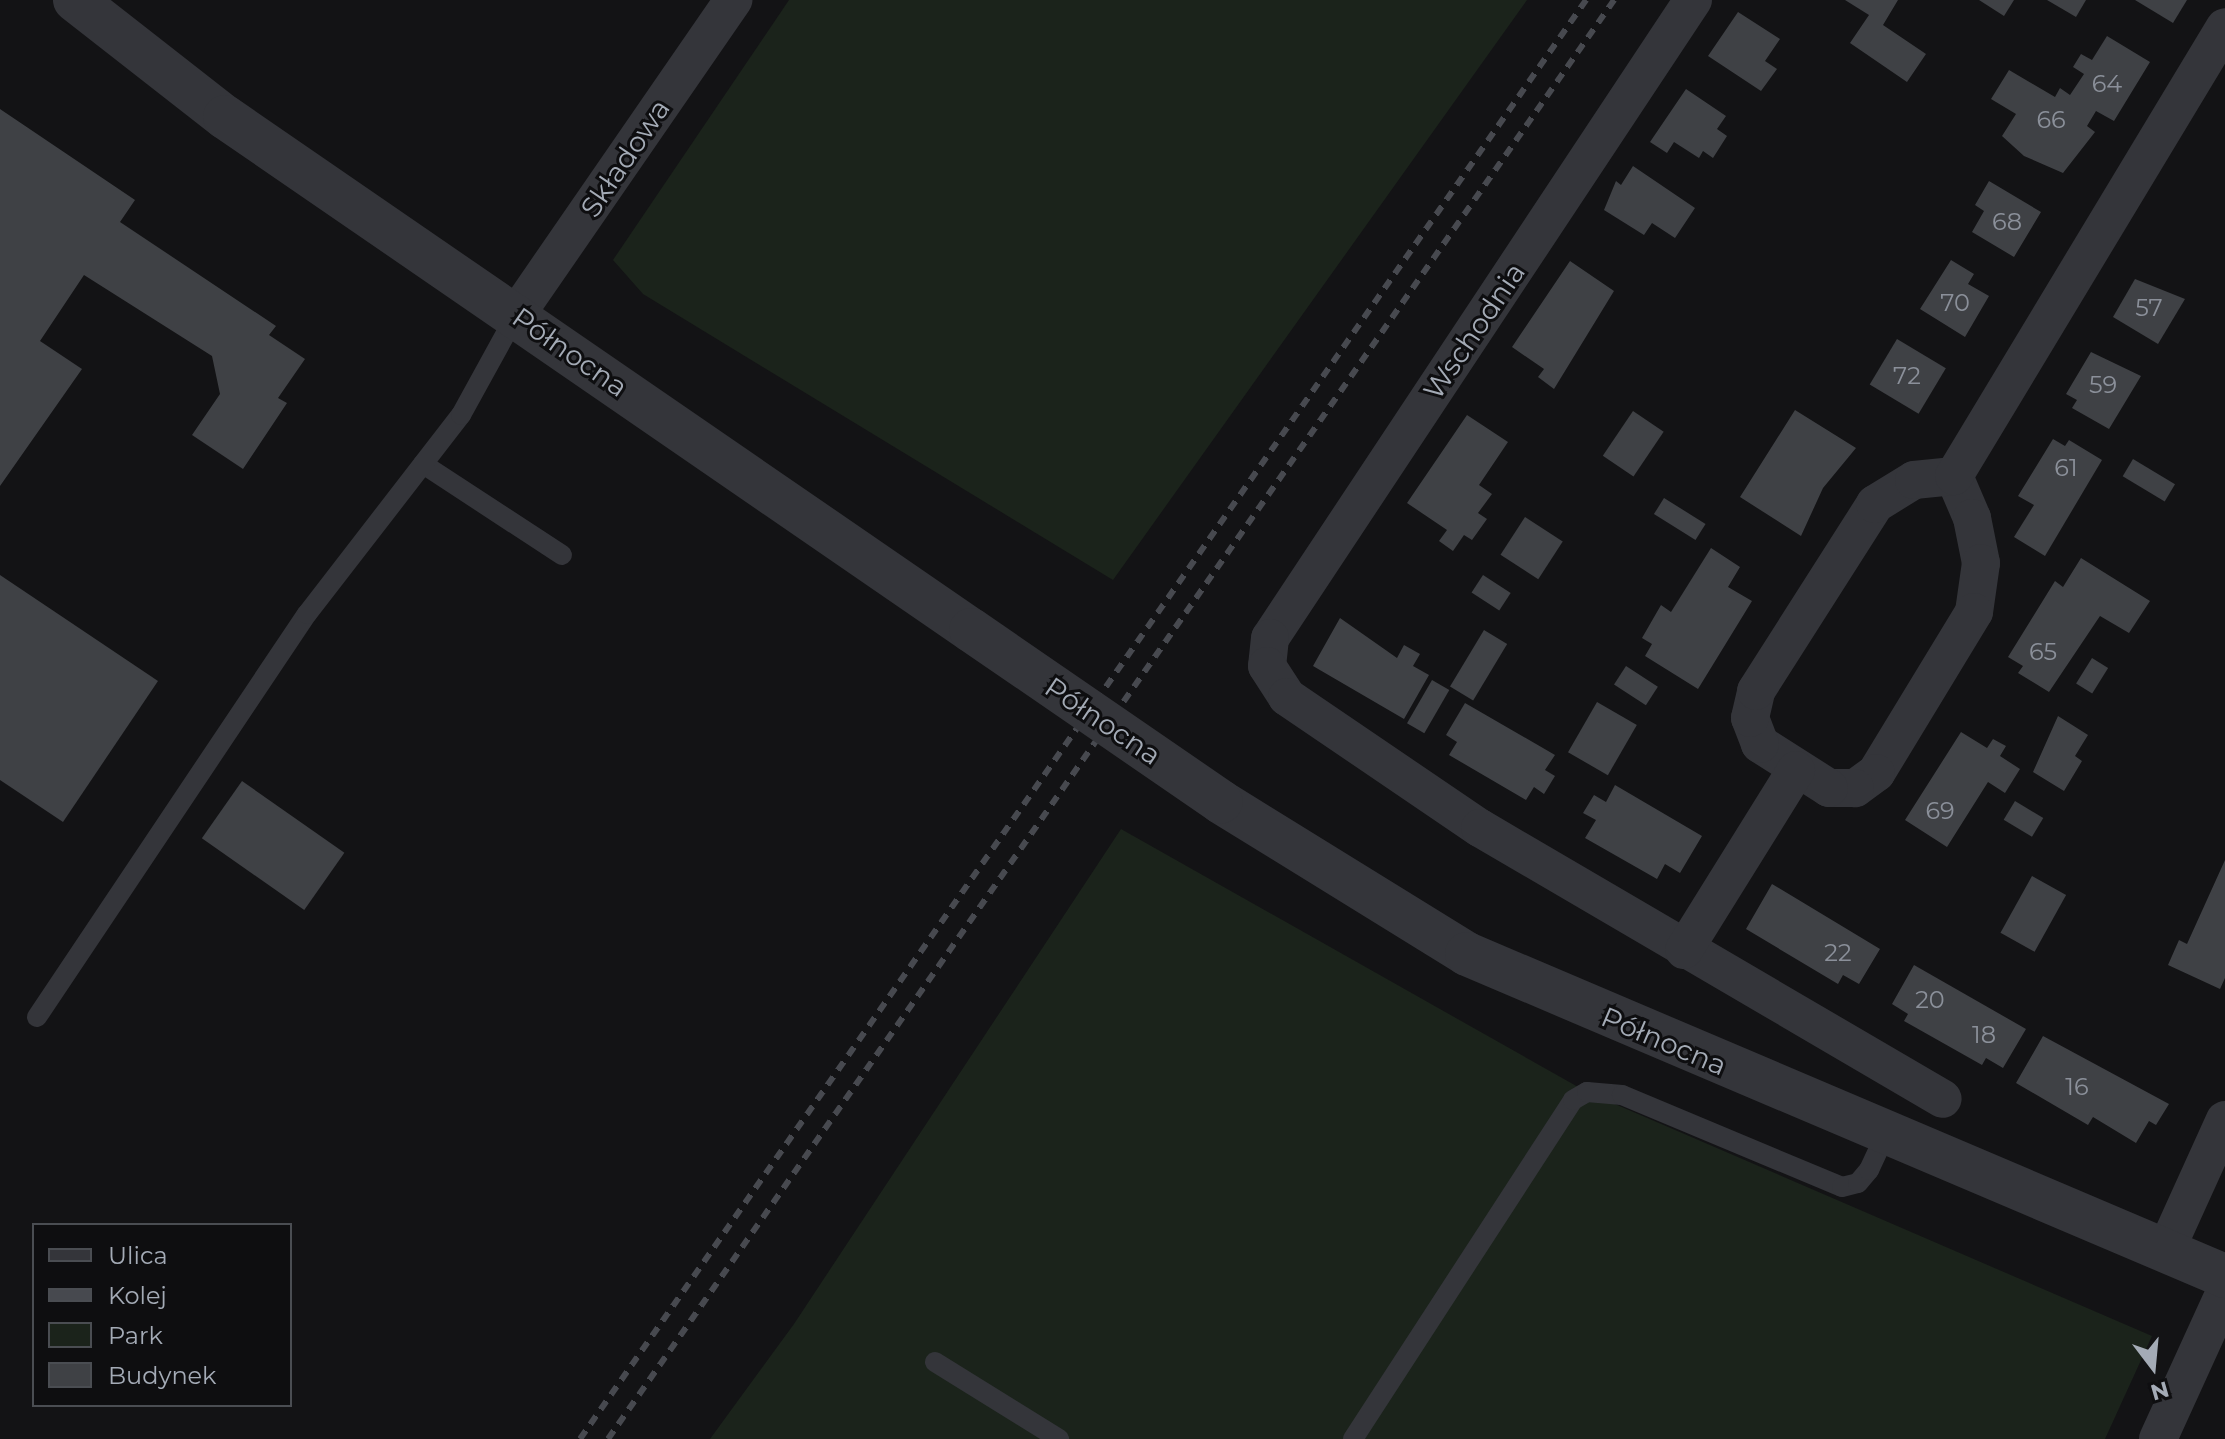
<!DOCTYPE html>
<html>
<head>
<meta charset="utf-8">
<style>
  body { margin:0 }
  #map { position:relative; width:2225px; height:1439px; overflow:hidden; background:#131315; font-family:Montserrat,sans-serif }
  div>[style] { position:absolute }
  .green>* { inset:0; background:#1b231b }
  .building>* { inset:0; background:#3f4145; transform-origin:0 0 }
  .service>* { height:20px; margin:-10px; padding:0 10px; transform-origin:10px; border-radius:10px; background:#34353a }
  .minor>* { height:38px; margin:-19px; padding:0 19px; transform-origin:19px; border-radius:19px; background:#34353a }
  .tertiary>* { height:44px; margin:-22px; padding:0 22px; transform-origin:22px; border-radius:22px; background:#34353a }
  .rail>* { height:6px; margin-top:-3px; transform-origin:0; background:repeating-linear-gradient(90deg,#47494f 0 10px,transparent 0 18px) }
  .tertiary-bridge>* { height:44px; margin:-22px; padding:0 22px; transform-origin:22px; border-radius:22px; background:#34353a }
  span { translate:-50% -50%; white-space:nowrap; text-align:center; line-height:1.15; -webkit-text-stroke:6px #0e0e10; paint-order:stroke }
  .number-label { font-size:24px; color:#8b909a }
  .number-label span { -webkit-text-stroke-width:0 }
  .street-label { font-size:28px; color:#a4abb6 }
  .legend { position:absolute; left:32px; top:1223px; width:260px; height:184px; box-sizing:border-box; background:#0e0e10; border:2px solid #4a4d52; margin:0; padding:10px 14px; list-style:none; font-size:24px; color:#a4abb6 }
  .legend li { display:flex; align-items:center; gap:16px; height:40px }
  .legend b { width:40px; border:2px solid #4a4d52 }
  .north { position:absolute; left:2113px; top:1327px; width:80px; height:80px; -webkit-text-stroke:6px #0e0e10; paint-order:stroke; rotate:164deg; font-size:22px; font-weight:700; line-height:32px; text-align:center; color:#a4abb6 }
  .north::after { content:''; display:block; margin:auto; width:28px; height:36px; background:#a4abb6; clip-path:polygon(50% 0,100% 100%,50% 72%,0 100%) }
</style>
</head>
<body>
<div id="map">
  <div class="green">
    <div style="clip-path:polygon(789px 0,1527px 0,1113px 580px,643px 294px,613px 260px)"></div>
    <div style="clip-path:polygon(1121px 829px,1587px 1092px,2152px 1336px,2105px 1439px,710px 1439px,794px 1324px)"></div>
  </div>
  <div class="building">
    <div style="clip-path:polygon(1845px 0,1898px 0,1883px 25px,1926px 54px,1907px 82px,1850px 43px,1869px 15px)"></div>
    <div style="clip-path:polygon(1979px 0,2014px 0,2004px 16px)"></div>
    <div style="clip-path:polygon(2047px 0,2086px 0,2076px 17px)"></div>
    <div style="clip-path:polygon(2135px 0,2187px 0,2173px 23px)"></div>
    <div style="clip-path:polygon(1738px 12px,1780px 39px,1765px 61px,1777px 69px,1761px 91px,1708px 56px)"></div>
    <div style="clip-path:polygon(2107px 36px,2150px 62px,2114px 121px,2096px 111px,2087px 126px,2095px 132px,2063px 173px,2024px 156px,2002px 136px,2016px 114px,1991px 99px,2009px 70px,2055px 97px,2060px 88px,2070px 95px,2084px 74px,2073px 67px,2081px 54px,2092px 60px)"></div>
    <div style="clip-path:polygon(1686px 89px,1726px 116px,1717px 129px,1727px 136px,1713px 158px,1703px 151px,1699px 158px,1674px 142px,1667px 153px,1650px 142px)"></div>
    <div style="clip-path:polygon(0 109px,135px 200px,120px 222px,276px 326px,269px 335px,305px 359px,278px 398px,287px 403px,243px 469px,192px 435px,220px 394px,212px 356px,84px 275px,40px 341px,82px 369px,0 486px)"></div>
    <div style="clip-path:polygon(1633px 166px,1695px 208px,1675px 238px,1652px 223px,1644px 235px,1604px 210px,1616px 181px,1621px 185px)"></div>
    <div style="clip-path:polygon(1989px 181px,2041px 212px,2014px 257px,1972px 232px,1984px 211px,1975px 205px)"></div>
    <div style="clip-path:polygon(1951px 260px,1974px 274px,1968px 284px,1989px 296px,1965px 337px,1920px 309px)"></div>
    <div style="clip-path:polygon(1570px 261px,1614px 291px,1554px 389px,1538px 377px,1544px 369px,1512px 347px)"></div>
    <div style="clip-path:polygon(2135px 279px,2185px 299px,2158px 344px,2113px 317px)"></div>
    <div style="left:1897px;top:339px;width:57px;height:53px;rotate:31deg"></div>
    <div style="clip-path:polygon(2091px 352px,2141px 376px,2109px 429px,2072px 408px,2077px 400px,2066px 394px)"></div>
    <div style="clip-path:polygon(1795px 410px,1856px 448px,1823px 488px,1801px 536px,1740px 497px)"></div>
    <div style="left:1633px;top:411px;width:37px;height:54px;rotate:34deg"></div>
    <div style="clip-path:polygon(1467px 415px,1508px 442px,1479px 485px,1492px 494px,1478px 513px,1487px 519px,1472px 540px,1464px 535px,1453px 551px,1439px 541px,1447px 530px,1407px 503px)"></div>
    <div style="clip-path:polygon(2053px 439px,2065px 446px,2069px 440px,2102px 460px,2045px 556px,2014px 537px,2034px 505px,2018px 496px)"></div>
    <div style="left:2133px;top:459px;width:49px;height:20px;rotate:31deg"></div>
    <div style="left:1664px;top:498px;width:49px;height:19px;rotate:32deg"></div>
    <div style="left:1525px;top:517px;width:45px;height:45px;rotate:33deg"></div>
    <div style="clip-path:polygon(1711px 548px,1740px 567px,1728px 587px,1752px 601px,1698px 689px,1645px 656px,1652px 644px,1642px 638px,1661px 605px,1671px 612px)"></div>
    <div style="clip-path:polygon(2081px 558px,2150px 601px,2129px 633px,2100px 616px,2049px 692px,2018px 673px,2023px 666px,2008px 657px,2055px 581px,2063px 587px)"></div>
    <div style="clip-path:polygon(0 575px,158px 681px,63px 822px,0 780px)"></div>
    <div style="left:1483px;top:575px;width:33px;height:21px;rotate:33deg"></div>
    <div style="clip-path:polygon(1340px 618px,1397px 658px,1404px 645px,1420px 654px,1413px 666px,1429px 675px,1404px 719px,1313px 666px)"></div>
    <div style="left:1484px;top:630px;width:27px;height:66px;rotate:31deg"></div>
    <div style="left:2092px;top:658px;width:19px;height:30px;rotate:32deg"></div>
    <div style="left:1626px;top:666px;width:38px;height:22px;rotate:33deg"></div>
    <div style="left:1432px;top:680px;width:20px;height:50px;rotate:30deg"></div>
    <div style="left:1597px;top:702px;width:46px;height:58px;rotate:30deg"></div>
    <div style="clip-path:polygon(1465px 703px,1555px 755px,1545px 770px,1555px 776px,1544px 794px,1534px 787px,1526px 800px,1449px 755px,1457px 742px,1446px 735px)"></div>
    <div style="clip-path:polygon(2058px 716px,2088px 735px,2075px 756px,2082px 761px,2064px 791px,2033px 772px)"></div>
    <div style="clip-path:polygon(1961px 732px,1987px 748px,1993px 739px,2006px 746px,2000px 756px,2020px 769px,2005px 793px,1988px 782px,1947px 847px,1905px 820px)"></div>
    <div style="left:242px;top:781px;width:125px;height:70px;rotate:35deg"></div>
    <div style="clip-path:polygon(1615px 785px,1702px 836px,1680px 873px,1665px 864px,1657px 879px,1585px 838px,1596px 820px,1583px 813px,1594px 795px,1606px 802px)"></div>
    <div style="left:2015px;top:801px;width:33px;height:22px;rotate:31deg"></div>
    <div style="clip-path:polygon(2225px 860px,2225px 978px,2220px 989px,2168px 965px,2179px 940px,2187px 944px)"></div>
    <div style="left:2032px;top:876px;width:39px;height:65px;rotate:29deg"></div>
    <div style="clip-path:polygon(1772px 884px,1880px 949px,1859px 984px,1843px 975px,1838px 984px,1746px 929px)"></div>
    <div style="clip-path:polygon(1914px 965px,2026px 1029px,2003px 1068px,1986px 1058px,1982px 1065px,1904px 1021px,1908px 1014px,1892px 1004px)"></div>
    <div style="clip-path:polygon(2043px 1036px,2169px 1104px,2156px 1125px,2149px 1121px,2136px 1143px,2093px 1117px,2088px 1125px,2016px 1083px)"></div>
  </div>
  <div class="service">
    <div style="left:423px;top:464px;width:166px;rotate:33.2deg"></div>
    <div style="left:37px;top:1017px;width:485px;rotate:-56.2deg"></div>
    <div style="left:307px;top:614px;width:252px;rotate:-52.3deg"></div>
    <div style="left:461px;top:415px;width:114px;rotate:-61.2deg"></div>
    <div style="left:935px;top:1362px;width:146px;rotate:31.8deg"></div>
    <div style="left:1353px;top:1439px;width:404px;rotate:-57deg"></div>
    <div style="left:1573px;top:1100px;width:16px;rotate:-30deg"></div>
    <div style="left:1587px;top:1092px;width:35px;rotate:5deg"></div>
    <div style="left:1622px;top:1095px;width:238px;rotate:22.7deg"></div>
    <div style="left:1842px;top:1187px;width:16px;rotate:-14deg"></div>
    <div style="left:1858px;top:1183px;width:17px;rotate:-50deg"></div>
    <div style="left:1869px;top:1170px;width:38px;rotate:-65deg"></div>
  </div>
  <div class="minor">
    <div style="left:1693px;top:0;width:765px;rotate:123.54deg"></div>
    <div style="left:1270px;top:638px;width:28px;rotate:96deg"></div>
    <div style="left:1267px;top:666px;width:37px;rotate:57deg"></div>
    <div style="left:1287px;top:697px;width:233px;rotate:34.2deg"></div>
    <div style="left:1480px;top:828px;width:536px;rotate:30.34deg"></div>
    <div style="left:516px;top:315px;width:383px;rotate:-55.4deg"></div>
    <div style="left:1954px;top:476px;width:46px;rotate:66.8deg"></div>
    <div style="left:1972px;top:518px;width:46px;rotate:78.7deg"></div>
    <div style="left:1981px;top:563px;width:49px;rotate:98.1deg"></div>
    <div style="left:1974px;top:612px;width:188px;rotate:121.3deg"></div>
    <div style="left:1876px;top:773px;width:26px;rotate:144deg"></div>
    <div style="left:1855px;top:788px;width:26px;rotate:180deg"></div>
    <div style="left:1829px;top:788px;width:82px;rotate:-147.5deg"></div>
    <div style="left:1760px;top:744px;width:28px;rotate:-111deg"></div>
    <div style="left:1750px;top:718px;width:28px;rotate:-77deg"></div>
    <div style="left:1756px;top:691px;width:222px;rotate:-57.5deg"></div>
    <div style="left:1875px;top:504px;width:46px;rotate:-31.6deg"></div>
    <div style="left:1914px;top:480px;width:40px;rotate:-5.7deg"></div>
    <div style="left:1954px;top:476px;width:524px;rotate:-58.89deg"></div>
    <div style="left:1684px;top:950px;width:212px;rotate:-58.1deg"></div>
    <div style="left:2165px;top:1252px;width:145px;rotate:-65.6deg"></div>
    <div style="left:2158px;top:1439px;width:162px;rotate:-65.5deg"></div>
  </div>
  <div class="tertiary">
    <div style="left:75px;top:0;width:190px;rotate:38deg"></div>
    <div style="left:225px;top:117px;width:905px;rotate:34.52deg"></div>
    <div style="left:1221px;top:802px;width:289px;rotate:31.7deg"></div>
    <div style="left:1467px;top:954px;width:824px;rotate:23.02deg"></div>
  </div>
  <div class="rail">
    <div style="left:580px;top:1439px;width:1756px;rotate:-55.04deg"></div>
    <div style="left:608px;top:1439px;width:1756px;rotate:-55.04deg"></div>
  </div>
  <div class="tertiary-bridge">
    <div style="left:971px;top:630px;width:303px;rotate:34.5deg"></div>
  </div>
  <div class="number-label">
    <span style="left:2107px;top:84px">64</span>
    <span style="left:2051px;top:120px">66</span>
    <span style="left:2007px;top:222px">68</span>
    <span style="left:1955px;top:303px">70</span>
    <span style="left:2149px;top:308px">57</span>
    <span style="left:1907px;top:376px">72</span>
    <span style="left:2103px;top:385px">59</span>
    <span style="left:2066px;top:468px">61</span>
    <span style="left:2043px;top:652px">65</span>
    <span style="left:1940px;top:811px">69</span>
    <span style="left:1838px;top:953px">22</span>
    <span style="left:1930px;top:1000px">20</span>
    <span style="left:1984px;top:1035px">18</span>
    <span style="left:2077px;top:1087px">16</span>
  </div>
  <div class="street-label">
    <span style="left:625px;top:158px;rotate:-56deg">Składowa</span>
    <span style="left:1474px;top:331px;rotate:-56deg">Wschodnia</span>
    <span style="left:570px;top:352px;rotate:35deg">Północna</span>
    <span style="left:1103px;top:721px;rotate:34deg">Północna</span>
    <span style="left:1664px;top:1041px;rotate:23deg">Północna</span>
  </div>
  <ul class="legend">
  <li><b style="height:10px;background:#34353a"></b>Ulica</li>
  <li><b style="height:10px;background:#47494f"></b>Kolej</li>
  <li><b style="height:22px;background:#1b231b"></b>Park</li>
  <li><b style="height:22px;background:#3f4145"></b>Budynek</li>
  </ul>
  <div class="north">N</div>
</div>
</body>
</html>
